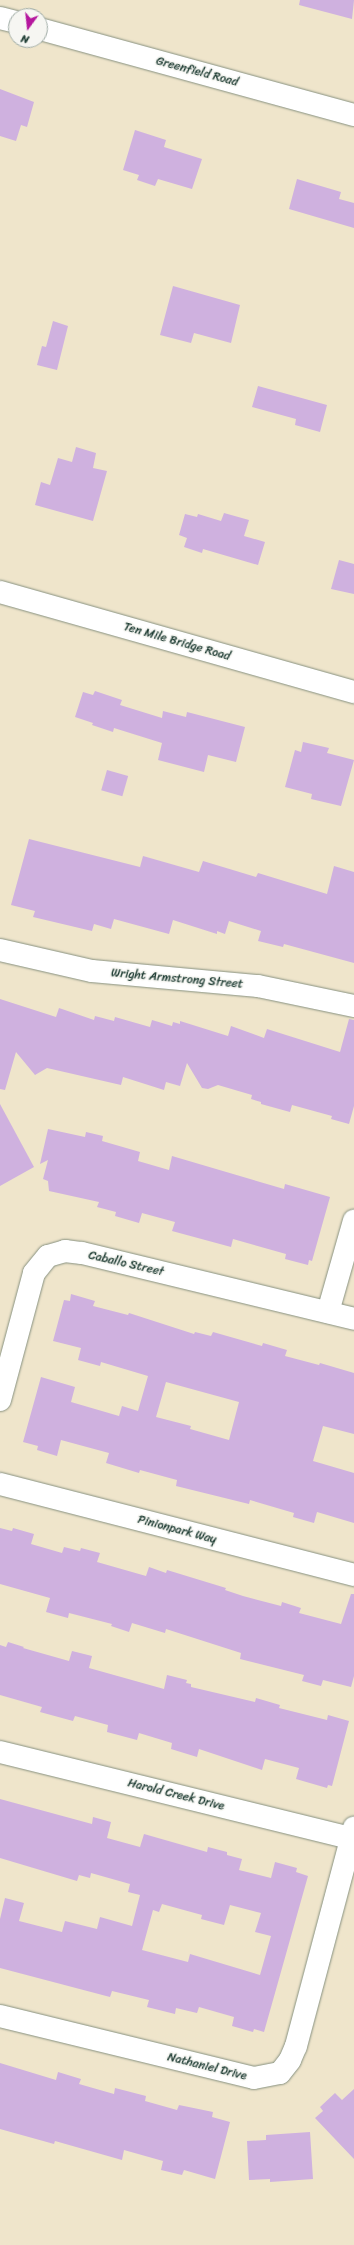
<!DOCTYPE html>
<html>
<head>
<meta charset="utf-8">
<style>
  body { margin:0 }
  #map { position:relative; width:354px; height:2245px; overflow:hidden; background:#efe5cb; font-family:Sriracha,sans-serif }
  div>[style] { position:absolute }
  .building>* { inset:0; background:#cfb1df; transform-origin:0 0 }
  .roads { filter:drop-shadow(0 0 1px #879180) drop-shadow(0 0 1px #879180) }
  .minor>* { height:22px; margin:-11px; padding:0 11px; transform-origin:11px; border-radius:11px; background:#fff }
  span { translate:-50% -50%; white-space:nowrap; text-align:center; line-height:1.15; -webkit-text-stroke:3px #f6f6f2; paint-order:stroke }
  .street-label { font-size:12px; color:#1f3d34 }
  .north { position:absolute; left:8px; top:8px; width:40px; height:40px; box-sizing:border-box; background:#f6f6f2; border:1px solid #a0aca6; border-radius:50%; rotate:195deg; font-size:11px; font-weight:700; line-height:16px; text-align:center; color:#1f3d34 }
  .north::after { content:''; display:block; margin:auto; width:14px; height:18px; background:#b5179e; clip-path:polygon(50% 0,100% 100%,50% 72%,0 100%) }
</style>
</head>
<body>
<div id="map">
  <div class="building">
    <div style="clip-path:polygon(300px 0,354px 0,352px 19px,299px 5px)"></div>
    <div style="clip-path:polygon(0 89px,34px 102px,27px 127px,21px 125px,16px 141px,0 136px)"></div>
    <div style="clip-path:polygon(135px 130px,166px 140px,164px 147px,202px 159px,192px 189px,158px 179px,155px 186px,137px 180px,139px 175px,123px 170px)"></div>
    <div style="clip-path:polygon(297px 179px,341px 192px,339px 199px,354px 203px,354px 228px,289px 209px)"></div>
    <div style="clip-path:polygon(173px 286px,240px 305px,231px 343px,194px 333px,191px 343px,160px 335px)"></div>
    <div style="clip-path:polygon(53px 321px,68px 326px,57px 370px,37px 365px,42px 346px,46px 347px)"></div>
    <div style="clip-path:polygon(258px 386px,327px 405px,320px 432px,295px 425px,296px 419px,252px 407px)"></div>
    <div style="clip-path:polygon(76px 447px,96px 453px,93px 468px,107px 471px,93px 521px,35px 505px,41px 482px,50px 485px,58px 458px,72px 462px)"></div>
    <div style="clip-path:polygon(224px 513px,249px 520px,244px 536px,265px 542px,258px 565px,203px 549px,202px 553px,184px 547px,187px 538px,179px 535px,185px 514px,197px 517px,198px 514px,221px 521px)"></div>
    <div style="clip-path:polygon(339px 560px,354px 564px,354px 594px,331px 589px)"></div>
    <div style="clip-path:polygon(95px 691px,122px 700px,120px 705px,162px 718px,163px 711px,186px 717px,187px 712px,245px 727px,236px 762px,208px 755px,204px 772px,158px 760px,162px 743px,114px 728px,113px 732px,92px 725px,93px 723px,75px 717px,83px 692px,93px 695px)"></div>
    <div style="clip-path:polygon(303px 742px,329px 748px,327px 753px,354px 760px,341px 806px,311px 799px,312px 794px,285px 787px,295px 750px,301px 752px)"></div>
    <div style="left:107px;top:770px;width:22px;height:21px;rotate:16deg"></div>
    <div style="clip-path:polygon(29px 839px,140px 867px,143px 856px,199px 872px,203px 861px,256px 877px,258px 873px,327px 894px,334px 866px,354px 872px,354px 963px,284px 944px,283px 947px,258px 941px,261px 931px,229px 921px,225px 934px,217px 931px,217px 934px,173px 920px,169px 934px,114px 919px,111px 929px,94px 924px,92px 931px,33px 917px,35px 911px,11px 905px)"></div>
    <div style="clip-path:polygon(0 999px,56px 1017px,59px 1008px,94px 1020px,95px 1016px,114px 1021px,115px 1017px,150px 1027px,152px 1020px,172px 1026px,173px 1022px,180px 1024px,180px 1021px,228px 1036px,231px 1026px,264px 1038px,267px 1029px,340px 1052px,349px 1019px,354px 1020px,354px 1106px,349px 1124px,331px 1119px,332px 1116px,292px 1105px,290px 1112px,261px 1104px,261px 1102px,251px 1099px,252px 1095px,218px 1085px,208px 1089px,202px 1088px,187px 1063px,180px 1086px,166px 1082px,164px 1090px,123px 1077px,121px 1085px,47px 1068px,35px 1075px,16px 1052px,5px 1090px,0 1089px)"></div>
    <div style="clip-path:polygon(0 1104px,34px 1167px,0 1186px)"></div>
    <div style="clip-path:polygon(48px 1129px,85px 1137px,86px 1132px,103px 1136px,102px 1141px,140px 1152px,138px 1161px,169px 1170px,172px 1156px,284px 1189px,285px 1184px,330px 1197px,312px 1261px,309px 1260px,308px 1265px,285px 1259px,286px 1254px,233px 1239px,231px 1247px,172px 1231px,175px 1222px,142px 1213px,139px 1223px,115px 1216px,116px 1212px,97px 1207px,99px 1202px,49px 1191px,48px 1181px,43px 1179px,48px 1160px,40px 1164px)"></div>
    <div style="clip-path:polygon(evenodd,71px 1294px,95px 1301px,93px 1306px,128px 1315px,129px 1313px,194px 1334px,195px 1332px,211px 1336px,213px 1332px,262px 1346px,263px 1343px,287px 1350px,285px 1356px,319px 1365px,320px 1363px,354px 1373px,354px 1434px,323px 1426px,313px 1461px,354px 1473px,354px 1523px,317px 1512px,314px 1523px,293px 1517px,294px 1513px,250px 1500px,249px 1504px,176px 1486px,177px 1480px,140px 1470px,139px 1473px,106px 1463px,109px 1453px,61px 1440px,57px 1456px,37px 1450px,38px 1446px,23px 1442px,41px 1377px,75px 1387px,71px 1402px,119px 1416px,122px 1406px,138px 1411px,148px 1376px,101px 1362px,100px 1366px,78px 1360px,81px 1348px,53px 1341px,64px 1300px,70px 1301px,71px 1294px,166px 1382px,239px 1402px,229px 1440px,190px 1429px,191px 1426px,156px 1417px,166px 1382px)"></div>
    <div style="clip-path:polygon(0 1528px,12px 1531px,13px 1528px,34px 1534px,31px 1544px,62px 1553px,64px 1547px,80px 1551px,81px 1548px,100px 1553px,97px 1562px,146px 1576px,149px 1567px,166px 1573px,167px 1570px,226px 1588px,225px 1590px,243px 1596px,281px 1606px,282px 1602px,301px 1608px,299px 1613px,341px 1624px,351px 1594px,354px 1594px,354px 1676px,351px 1687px,323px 1680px,321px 1686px,302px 1681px,304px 1675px,240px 1659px,241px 1653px,166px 1629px,165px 1633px,132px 1623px,129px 1632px,111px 1626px,112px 1624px,69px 1613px,68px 1618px,46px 1612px,50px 1598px,0 1584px)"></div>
    <div style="clip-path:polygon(8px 1642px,24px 1647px,23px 1648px,69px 1661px,72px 1651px,92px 1656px,89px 1668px,164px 1689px,167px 1675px,187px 1680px,186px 1683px,191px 1684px,191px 1687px,255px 1702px,256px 1698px,280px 1705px,279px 1708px,327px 1720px,328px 1715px,349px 1721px,332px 1786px,328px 1785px,327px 1788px,296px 1779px,299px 1768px,265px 1759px,262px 1770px,199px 1749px,197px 1757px,171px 1749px,172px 1743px,139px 1733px,137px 1740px,107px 1732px,108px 1725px,75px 1716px,73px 1721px,40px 1712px,42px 1707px,0 1695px,0 1645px,6px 1647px)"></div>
    <div style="clip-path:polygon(evenodd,0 1799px,92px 1824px,93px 1817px,111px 1822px,107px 1838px,140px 1847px,144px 1834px,207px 1852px,208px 1847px,227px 1852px,227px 1855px,242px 1859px,239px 1870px,271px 1878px,275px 1862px,297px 1868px,296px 1872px,308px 1876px,264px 2032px,254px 2029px,253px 2032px,232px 2026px,234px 2017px,199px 2007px,197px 2013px,176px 2008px,175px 2014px,147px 2007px,149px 2000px,112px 1991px,110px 1997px,0 1968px,0 1919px,5px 1898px,24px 1903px,19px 1921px,62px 1932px,65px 1921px,97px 1929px,100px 1917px,132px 1926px,140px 1895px,128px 1892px,130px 1884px,91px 1873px,90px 1878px,79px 1875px,77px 1881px,0 1858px,0 1799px,162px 1904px,202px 1915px,201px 1919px,224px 1925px,230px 1905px,261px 1913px,255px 1932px,271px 1936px,260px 1975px,190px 1954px,188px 1962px,142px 1950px,153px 1910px,159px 1912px,162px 1904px)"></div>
    <div style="clip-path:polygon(0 2063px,56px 2080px,58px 2072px,81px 2079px,79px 2084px,114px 2094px,115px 2088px,146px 2096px,145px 2101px,177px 2110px,179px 2105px,213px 2112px,212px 2117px,230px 2122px,215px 2179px,184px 2170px,182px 2175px,161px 2170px,163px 2161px,124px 2150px,122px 2160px,55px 2141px,54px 2144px,0 2129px)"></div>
    <div style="clip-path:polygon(354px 2089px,354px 2159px,315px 2118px,323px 2111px,320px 2107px,335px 2093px,342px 2100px)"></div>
    <div style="clip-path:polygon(310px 2132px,313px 2179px,270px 2182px,270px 2179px,249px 2180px,247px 2141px,266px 2140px,266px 2135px)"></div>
  </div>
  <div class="roads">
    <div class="minor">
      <div style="left:0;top:18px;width:16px;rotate:14deg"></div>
      <div style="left:40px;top:29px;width:326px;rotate:15.3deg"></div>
      <div style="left:0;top:592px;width:368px;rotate:15.8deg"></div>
      <div style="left:0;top:950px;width:94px;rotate:12.9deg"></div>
      <div style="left:92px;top:971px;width:167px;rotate:5.2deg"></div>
      <div style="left:258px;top:986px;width:98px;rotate:11.8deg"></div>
      <div style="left:328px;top:1312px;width:95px;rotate:-74.1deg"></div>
      <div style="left:0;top:1400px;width:131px;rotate:-75deg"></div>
      <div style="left:34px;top:1273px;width:22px;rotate:-51deg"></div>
      <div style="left:48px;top:1256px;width:18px;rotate:-16deg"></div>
      <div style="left:65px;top:1251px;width:17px;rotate:7deg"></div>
      <div style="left:82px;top:1253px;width:280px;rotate:13.6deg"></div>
      <div style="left:0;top:1484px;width:366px;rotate:14.4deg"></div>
      <div style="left:0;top:1752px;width:361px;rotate:13.8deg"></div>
      <div style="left:0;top:2016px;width:261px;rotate:13.7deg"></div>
      <div style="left:254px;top:2078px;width:26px;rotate:-11deg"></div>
      <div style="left:280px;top:2073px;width:16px;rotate:-52deg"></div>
      <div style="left:290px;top:2060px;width:15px;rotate:-67deg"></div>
      <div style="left:296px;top:2046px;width:226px;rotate:-75.1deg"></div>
    </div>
  </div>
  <div class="street-label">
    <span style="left:197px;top:72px;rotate:15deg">Greenfield Road</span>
    <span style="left:177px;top:642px;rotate:16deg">Ten Mile Bridge Road</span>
    <span style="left:177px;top:979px;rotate:5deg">Wright Armstrong Street</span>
    <span style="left:126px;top:1264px;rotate:13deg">Caballo Street</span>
    <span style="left:177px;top:1530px;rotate:15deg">Pinionpark Way</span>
    <span style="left:176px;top:1795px;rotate:14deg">Harold Creek Drive</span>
    <span style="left:207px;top:2067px;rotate:14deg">Nathaniel Drive</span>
  </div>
  <div class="north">N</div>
</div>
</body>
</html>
